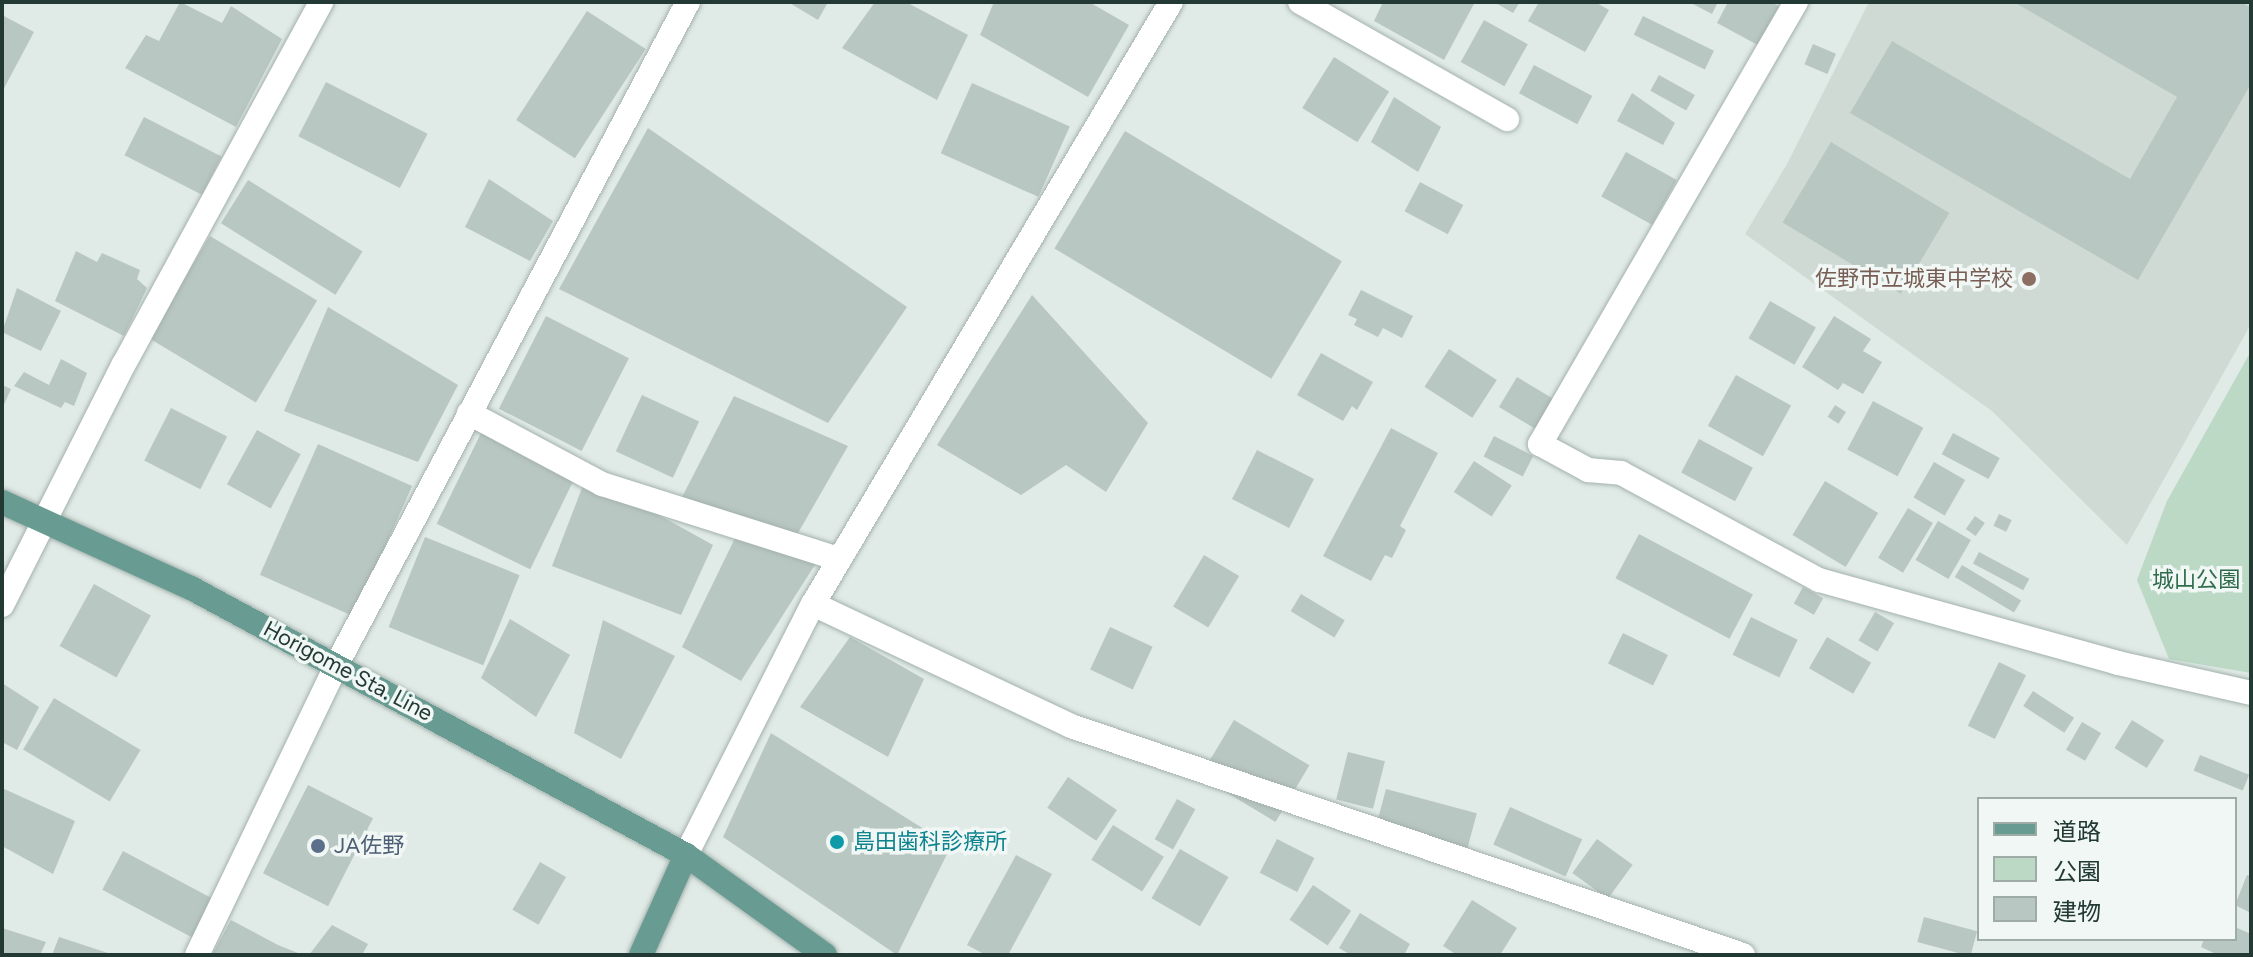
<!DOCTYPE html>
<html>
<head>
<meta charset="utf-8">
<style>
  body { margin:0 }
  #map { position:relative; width:2253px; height:957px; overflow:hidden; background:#e0eae6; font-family:Figtree,"Noto Sans JP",sans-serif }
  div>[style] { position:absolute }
  .built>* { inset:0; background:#cfdad5 }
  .green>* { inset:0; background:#bbd9c5 }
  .building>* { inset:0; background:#b9c7c2; transform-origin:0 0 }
  .roads { filter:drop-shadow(0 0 2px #a3b1ad) drop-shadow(0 0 2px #a3b1ad) }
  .minor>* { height:24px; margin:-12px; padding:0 12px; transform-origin:12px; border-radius:12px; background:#fff }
  .major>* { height:24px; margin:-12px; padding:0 12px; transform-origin:12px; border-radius:12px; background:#689c92 }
  .dots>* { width:22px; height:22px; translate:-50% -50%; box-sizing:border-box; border:4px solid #f0f7f4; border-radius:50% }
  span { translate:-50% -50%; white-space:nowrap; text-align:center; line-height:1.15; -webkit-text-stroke:7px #f0f7f4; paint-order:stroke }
  .education-label { font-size:22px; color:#785e54 }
  .right { translate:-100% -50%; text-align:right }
  .park-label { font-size:22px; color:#306c4c }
  .street-label { font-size:22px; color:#223934 }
  .culture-label { font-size:22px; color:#0d838f }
  .left { translate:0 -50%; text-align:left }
  .service-label { font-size:22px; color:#4e5e75 }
  .frame { position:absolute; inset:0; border:4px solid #223934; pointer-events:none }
  .legend { position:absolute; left:1977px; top:797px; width:260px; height:144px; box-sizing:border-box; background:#f0f7f4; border:2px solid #9eaba7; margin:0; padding:10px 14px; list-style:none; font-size:24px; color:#223934 }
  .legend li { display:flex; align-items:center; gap:16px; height:40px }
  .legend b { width:40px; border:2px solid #9eaba7 }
</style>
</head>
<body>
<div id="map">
  <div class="built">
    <div style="clip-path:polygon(1869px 2px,2251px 2px,2251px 324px,2127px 545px,1992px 411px,1745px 234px,1787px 164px)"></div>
  </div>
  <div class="green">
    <div style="clip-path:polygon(2251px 351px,2251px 673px,2169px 659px,2137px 580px,2167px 501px)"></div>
  </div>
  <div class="building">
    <div style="clip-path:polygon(180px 2px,222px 23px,231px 6px,282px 39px,236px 127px,125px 68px,146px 35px,159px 41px)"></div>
    <div style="clip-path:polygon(788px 2px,828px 2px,818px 20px)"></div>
    <div style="clip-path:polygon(875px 2px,906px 2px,968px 35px,937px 100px,842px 48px)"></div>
    <div style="clip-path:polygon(994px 2px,1089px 2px,1129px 25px,1088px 97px,980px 35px)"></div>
    <div style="clip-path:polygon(1383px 2px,1475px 2px,1444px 60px,1374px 21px)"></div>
    <div style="clip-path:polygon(1494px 2px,1520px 2px,1513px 13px)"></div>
    <div style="clip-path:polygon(1539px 2px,1595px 2px,1609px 10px,1585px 52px,1528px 21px)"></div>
    <div style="clip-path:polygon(1689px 2px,1718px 2px,1712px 14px)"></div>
    <div style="clip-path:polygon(1728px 2px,1771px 2px,1789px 12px,1767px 50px,1717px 23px)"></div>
    <div style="clip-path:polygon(2014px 2px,2241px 2px,2251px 8px,2251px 84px,2138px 280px,1850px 113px,1892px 41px,2130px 179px,2177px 97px)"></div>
    <div style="left:587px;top:11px;width:70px;height:130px;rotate:33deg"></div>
    <div style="clip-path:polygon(2px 15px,34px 32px,2px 92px)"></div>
    <div style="left:1643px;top:16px;width:79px;height:21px;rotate:26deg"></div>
    <div style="left:1484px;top:20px;width:50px;height:48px;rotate:29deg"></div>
    <div style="left:1813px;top:44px;width:25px;height:22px;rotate:23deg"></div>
    <div style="left:1334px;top:57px;width:65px;height:60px;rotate:32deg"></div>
    <div style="left:1534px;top:65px;width:66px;height:32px;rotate:28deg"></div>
    <div style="left:1659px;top:75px;width:41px;height:18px;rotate:29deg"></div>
    <div style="left:326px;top:82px;width:114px;height:61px;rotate:27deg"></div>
    <div style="left:972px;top:83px;width:107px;height:77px;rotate:24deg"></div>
    <div style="clip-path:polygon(1632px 93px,1675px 123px,1663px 145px,1617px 121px)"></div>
    <div style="clip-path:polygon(1394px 97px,1441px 127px,1418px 172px,1371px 142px)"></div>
    <div style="left:144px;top:117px;width:87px;height:43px;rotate:27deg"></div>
    <div style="clip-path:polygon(648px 128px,907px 307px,828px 423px,559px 289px)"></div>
    <div style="left:1125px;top:131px;width:253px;height:137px;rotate:31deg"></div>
    <div style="left:1831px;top:142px;width:138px;height:94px;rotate:31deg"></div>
    <div style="left:1626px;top:152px;width:58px;height:51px;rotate:29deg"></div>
    <div style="clip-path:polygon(489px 179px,553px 221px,530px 261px,465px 227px)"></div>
    <div style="left:248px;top:180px;width:135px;height:51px;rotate:32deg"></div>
    <div style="left:1420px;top:182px;width:49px;height:33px;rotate:28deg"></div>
    <div style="left:210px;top:236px;width:125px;height:119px;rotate:31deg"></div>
    <div style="clip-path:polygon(76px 251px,97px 262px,102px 253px,140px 270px,137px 279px,147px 288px,124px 336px,55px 301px)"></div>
    <div style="clip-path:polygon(17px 288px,61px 311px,41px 351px,2px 332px)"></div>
    <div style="clip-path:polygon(1361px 290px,1413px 316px,1402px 338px,1383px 328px,1378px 337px,1354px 325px,1357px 319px,1348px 315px)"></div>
    <div style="clip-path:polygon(1032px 295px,1148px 423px,1106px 492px,1066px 465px,1021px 495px,937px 445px)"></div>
    <div style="left:1770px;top:301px;width:53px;height:43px;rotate:30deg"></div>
    <div style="clip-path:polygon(328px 307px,458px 385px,418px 462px,284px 411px)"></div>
    <div style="left:546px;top:316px;width:93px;height:104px;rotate:27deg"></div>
    <div style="clip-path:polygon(1834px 316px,1871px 339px,1863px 351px,1882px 362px,1863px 394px,1843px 383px,1838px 390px,1802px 367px)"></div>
    <div style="left:1449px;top:349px;width:57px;height:45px;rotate:33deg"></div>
    <div style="clip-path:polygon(1321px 353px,1373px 382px,1357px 410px,1352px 406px,1343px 421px,1297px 395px)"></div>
    <div style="clip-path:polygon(61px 359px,87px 373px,74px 406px,65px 402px,61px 408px,14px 386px,24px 372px,49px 385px)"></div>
    <div style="left:1736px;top:375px;width:63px;height:58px;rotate:29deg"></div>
    <div style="left:1517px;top:377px;width:47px;height:35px;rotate:31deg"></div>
    <div style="clip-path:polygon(2px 385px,11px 389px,2px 409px)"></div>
    <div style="left:642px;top:395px;width:63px;height:62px;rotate:25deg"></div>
    <div style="clip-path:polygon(734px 396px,848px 446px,794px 540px,680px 501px)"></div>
    <div style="left:1873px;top:401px;width:57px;height:55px;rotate:28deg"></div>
    <div style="left:1835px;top:405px;width:13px;height:14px;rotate:32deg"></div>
    <div style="left:171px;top:408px;width:63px;height:59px;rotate:27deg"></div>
    <div style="clip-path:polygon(1391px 428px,1438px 453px,1400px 526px,1406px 530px,1392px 558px,1385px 555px,1371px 581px,1323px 556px)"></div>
    <div style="left:257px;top:430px;width:50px;height:62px;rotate:29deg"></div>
    <div style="left:481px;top:433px;width:104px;height:101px;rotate:26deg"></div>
    <div style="left:1953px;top:433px;width:53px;height:24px;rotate:28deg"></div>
    <div style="left:1494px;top:436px;width:44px;height:23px;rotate:27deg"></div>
    <div style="left:1699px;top:439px;width:61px;height:38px;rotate:28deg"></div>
    <div style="left:318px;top:444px;width:103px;height:143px;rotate:24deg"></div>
    <div style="left:1257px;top:450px;width:64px;height:55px;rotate:27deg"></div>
    <div style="left:1474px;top:461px;width:45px;height:37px;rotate:33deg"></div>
    <div style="left:1934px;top:462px;width:36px;height:41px;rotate:30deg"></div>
    <div style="clip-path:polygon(587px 475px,713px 545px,681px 615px,552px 566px)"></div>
    <div style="left:1825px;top:481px;width:62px;height:63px;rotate:31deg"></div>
    <div style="left:1908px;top:508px;width:29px;height:58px;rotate:31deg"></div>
    <div style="left:1999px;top:514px;width:14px;height:13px;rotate:25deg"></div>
    <div style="left:1975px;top:516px;width:12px;height:16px;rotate:35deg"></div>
    <div style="left:1938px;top:521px;width:38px;height:45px;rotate:30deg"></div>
    <div style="left:1639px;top:534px;width:129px;height:50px;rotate:28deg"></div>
    <div style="clip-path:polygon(736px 536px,818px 560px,741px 681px,682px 647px)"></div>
    <div style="left:425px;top:537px;width:102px;height:97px;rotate:22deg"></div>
    <div style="left:1979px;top:552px;width:57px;height:13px;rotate:28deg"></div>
    <div style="left:1204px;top:555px;width:41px;height:60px;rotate:31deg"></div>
    <div style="left:1962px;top:565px;width:69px;height:14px;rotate:31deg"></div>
    <div style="left:94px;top:584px;width:65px;height:71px;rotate:29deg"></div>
    <div style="left:1803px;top:587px;width:23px;height:19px;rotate:29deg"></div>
    <div style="left:1301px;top:594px;width:51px;height:20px;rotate:31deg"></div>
    <div style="left:1875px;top:612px;width:22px;height:33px;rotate:30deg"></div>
    <div style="left:1751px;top:617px;width:52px;height:42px;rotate:26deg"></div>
    <div style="clip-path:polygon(510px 619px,570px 655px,536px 717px,481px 678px)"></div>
    <div style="clip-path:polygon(603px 620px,675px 656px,621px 759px,574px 733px)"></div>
    <div style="left:1110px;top:627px;width:47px;height:47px;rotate:25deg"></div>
    <div style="left:1623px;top:633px;width:50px;height:34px;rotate:26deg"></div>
    <div style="clip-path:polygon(850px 637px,924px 679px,888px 757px,800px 707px)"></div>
    <div style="left:1827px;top:637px;width:51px;height:36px;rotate:30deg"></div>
    <div style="left:1999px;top:662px;width:30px;height:71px;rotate:26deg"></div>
    <div style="clip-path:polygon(2px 683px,39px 707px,17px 750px,2px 742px)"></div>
    <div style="left:2033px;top:691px;width:49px;height:18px;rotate:33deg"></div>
    <div style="left:54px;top:698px;width:101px;height:60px;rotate:31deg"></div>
    <div style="left:1234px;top:720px;width:88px;height:66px;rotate:31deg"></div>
    <div style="left:2132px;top:720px;width:38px;height:33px;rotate:32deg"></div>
    <div style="left:2082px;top:722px;width:22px;height:32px;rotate:30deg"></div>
    <div style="clip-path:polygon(771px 733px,951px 846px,897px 955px,723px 837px)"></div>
    <div style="left:1348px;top:752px;width:38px;height:49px;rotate:14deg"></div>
    <div style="left:2200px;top:755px;width:53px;height:17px;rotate:22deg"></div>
    <div style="left:1068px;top:777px;width:59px;height:37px;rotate:34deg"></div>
    <div style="left:308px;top:785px;width:73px;height:99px;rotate:27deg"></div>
    <div style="clip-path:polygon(2px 788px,75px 821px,53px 874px,2px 846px)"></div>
    <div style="left:1386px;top:789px;width:94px;height:37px;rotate:15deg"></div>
    <div style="left:1177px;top:799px;width:21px;height:46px;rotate:29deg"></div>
    <div style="left:1510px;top:807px;width:79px;height:41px;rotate:24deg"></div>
    <div style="left:1113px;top:825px;width:60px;height:41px;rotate:32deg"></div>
    <div style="left:1277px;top:839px;width:42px;height:38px;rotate:27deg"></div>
    <div style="left:1597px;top:839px;width:44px;height:42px;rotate:36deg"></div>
    <div style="left:1180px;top:849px;width:56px;height:57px;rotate:30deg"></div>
    <div style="left:123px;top:851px;width:106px;height:44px;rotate:28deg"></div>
    <div style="clip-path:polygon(1016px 855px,1052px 874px,1008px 955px,986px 955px,967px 945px)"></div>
    <div style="left:540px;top:862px;width:30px;height:55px;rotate:30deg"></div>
    <div style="clip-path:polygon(2247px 875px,2251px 876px,2251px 913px,2235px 905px)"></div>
    <div style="left:1313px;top:885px;width:46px;height:42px;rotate:34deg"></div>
    <div style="clip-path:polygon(1472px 900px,1517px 928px,1500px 955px,1457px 955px,1443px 946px)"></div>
    <div style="clip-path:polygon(1360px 913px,1410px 944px,1404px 955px,1351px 955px,1339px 948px)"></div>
    <div style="left:1924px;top:917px;width:55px;height:26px;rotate:15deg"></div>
    <div style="clip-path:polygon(231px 920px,278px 945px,303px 955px,212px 955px)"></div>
    <div style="clip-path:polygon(332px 925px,368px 944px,362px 955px,309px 955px)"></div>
    <div style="clip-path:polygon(2235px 927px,2251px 934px,2251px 955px,2218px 955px,2201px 947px,2204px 939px,2235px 939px)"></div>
    <div style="clip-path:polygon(2px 928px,46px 942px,40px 955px,2px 955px)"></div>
    <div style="clip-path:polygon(59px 937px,111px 954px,111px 955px,52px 955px)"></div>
  </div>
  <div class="roads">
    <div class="minor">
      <div style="left:1300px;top:2px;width:238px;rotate:29.5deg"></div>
      <div style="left:1796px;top:2px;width:511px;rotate:120.08deg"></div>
      <div style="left:1540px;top:444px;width:55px;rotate:28.4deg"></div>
      <div style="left:1588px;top:470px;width:33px;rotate:5deg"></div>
      <div style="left:1621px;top:473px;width:225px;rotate:28.4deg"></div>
      <div style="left:1819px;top:580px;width:310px;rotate:15.5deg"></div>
      <div style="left:2118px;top:663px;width:136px;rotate:12.7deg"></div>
      <div style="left:469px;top:413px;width:151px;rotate:28.1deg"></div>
      <div style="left:602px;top:484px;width:249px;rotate:17.6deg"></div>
      <div style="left:813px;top:604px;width:285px;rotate:25.3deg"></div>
      <div style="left:1071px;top:726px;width:710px;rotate:18.82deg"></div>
      <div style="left:2px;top:605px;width:270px;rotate:-63.2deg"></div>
      <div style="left:124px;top:364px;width:412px;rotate:-61.4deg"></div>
      <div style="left:686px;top:855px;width:281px;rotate:-63.2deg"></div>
      <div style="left:813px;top:604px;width:700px;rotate:-59.26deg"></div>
      <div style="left:197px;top:955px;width:323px;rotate:-64.3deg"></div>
      <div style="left:337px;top:664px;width:749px;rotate:-62.07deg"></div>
    </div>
    <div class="major">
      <div style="left:2px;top:502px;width:208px;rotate:24.5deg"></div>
      <div style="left:191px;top:588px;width:562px;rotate:28.34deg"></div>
      <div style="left:686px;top:855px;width:171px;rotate:35.7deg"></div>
      <div style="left:641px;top:955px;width:110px;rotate:-65.8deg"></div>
    </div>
  </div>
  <div class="dots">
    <div style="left:2029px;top:279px;background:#8d6e63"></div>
    <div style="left:837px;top:842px;background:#0f9aa8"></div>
    <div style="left:318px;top:846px;background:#5c6f8a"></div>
  </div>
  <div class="education-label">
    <span class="right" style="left:2013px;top:279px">佐野市立城東中学校</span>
  </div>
  <div class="park-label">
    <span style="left:2196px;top:580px">城山公園</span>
  </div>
  <div class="street-label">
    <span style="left:348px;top:671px;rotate:28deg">Horigome Sta. Line</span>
  </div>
  <div class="culture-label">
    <span class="left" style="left:853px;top:842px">島田歯科診療所</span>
  </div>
  <div class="service-label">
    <span class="left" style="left:334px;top:846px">JA佐野</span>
  </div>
  <div class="frame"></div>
  <ul class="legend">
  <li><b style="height:10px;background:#689c92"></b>道路</li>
  <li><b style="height:22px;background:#bbd9c5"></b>公園</li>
  <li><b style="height:22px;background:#b9c7c2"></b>建物</li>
  </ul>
</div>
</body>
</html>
